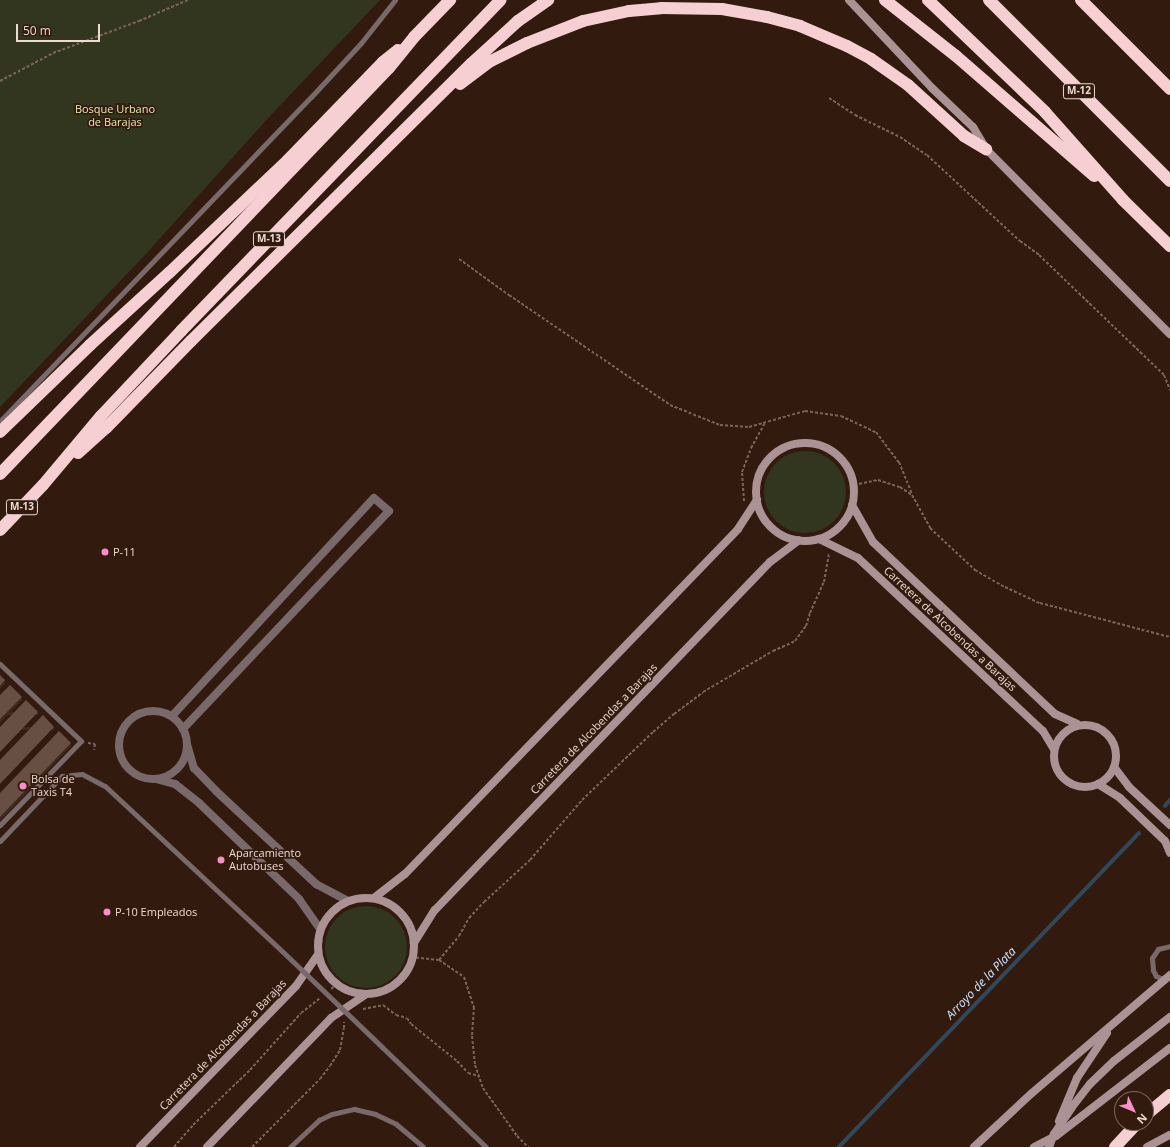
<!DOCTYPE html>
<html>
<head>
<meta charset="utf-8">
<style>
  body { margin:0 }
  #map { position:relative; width:1170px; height:1147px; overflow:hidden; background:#331a0f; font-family:"Open Sans",sans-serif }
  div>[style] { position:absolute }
  .green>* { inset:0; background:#33361f }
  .round { border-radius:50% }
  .stream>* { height:3.5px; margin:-1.75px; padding:0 1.75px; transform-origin:1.75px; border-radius:1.75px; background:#31485b }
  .path>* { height:2px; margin-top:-1px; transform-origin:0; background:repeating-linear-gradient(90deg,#7a645b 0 3px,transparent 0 5px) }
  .lane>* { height:5px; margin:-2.5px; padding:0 2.5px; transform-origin:2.5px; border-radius:2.5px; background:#79696b }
  .street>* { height:8px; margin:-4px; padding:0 4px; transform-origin:4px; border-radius:4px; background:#79696b }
  .street>.ring { margin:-4px; padding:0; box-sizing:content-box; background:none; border:8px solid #79696b; border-radius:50% }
  .secondary>* { height:8px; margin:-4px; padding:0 4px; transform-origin:4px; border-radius:4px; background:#ab9295 }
  .secondary>.ring { margin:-4px; padding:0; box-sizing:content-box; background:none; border:8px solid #ab9295; border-radius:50% }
  .highway>* { height:12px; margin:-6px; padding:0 6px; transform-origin:6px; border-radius:6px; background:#f6cfd3 }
  .lane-bridge>* { height:5px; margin:-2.5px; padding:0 2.5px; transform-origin:2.5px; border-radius:2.5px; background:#79696b }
  .secondary-bridge>* { height:8px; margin:-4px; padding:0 4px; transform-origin:4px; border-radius:4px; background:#ab9295 }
  .shaded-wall>* { inset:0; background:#42281d; transform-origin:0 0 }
  .building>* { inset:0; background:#674f43 }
  .dots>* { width:11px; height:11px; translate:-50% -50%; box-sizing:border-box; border:2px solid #331a0f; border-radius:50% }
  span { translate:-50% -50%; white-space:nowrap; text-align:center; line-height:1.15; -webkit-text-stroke:3.5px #331a0f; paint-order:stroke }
  .shield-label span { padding:1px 3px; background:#331a0f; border:1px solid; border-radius:3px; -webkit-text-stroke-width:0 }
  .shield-label { font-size:10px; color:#ecdad3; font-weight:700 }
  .park-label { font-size:11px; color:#e1e9b2 }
  .poi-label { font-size:11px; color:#ecdad3 }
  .left { translate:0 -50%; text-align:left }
  .street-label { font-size:11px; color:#ecdad3 }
  .water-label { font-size:12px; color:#cae6fd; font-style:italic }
  .north { position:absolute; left:1114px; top:1091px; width:40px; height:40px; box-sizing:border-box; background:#331a0f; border:1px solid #7d675d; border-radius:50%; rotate:134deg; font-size:11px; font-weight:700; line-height:16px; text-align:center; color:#ecdad3 }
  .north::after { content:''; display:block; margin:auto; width:14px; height:18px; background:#f98fc9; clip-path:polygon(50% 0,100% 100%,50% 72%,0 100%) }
  .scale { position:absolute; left:16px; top:24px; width:84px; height:18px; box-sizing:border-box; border:2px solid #ecdad3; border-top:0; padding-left:5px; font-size:12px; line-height:14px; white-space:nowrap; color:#ecdad3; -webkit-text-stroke:3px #331a0f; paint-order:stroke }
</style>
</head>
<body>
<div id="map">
  <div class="green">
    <div style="clip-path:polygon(0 0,380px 0,270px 116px,144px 256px,0 407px)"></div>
    <div class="round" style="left:764px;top:451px;width:82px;height:82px"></div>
    <div class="round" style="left:325px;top:906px;width:82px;height:82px"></div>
  </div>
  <div class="stream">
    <div style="left:1165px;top:806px;width:8px;rotate:-50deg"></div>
    <div style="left:839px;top:1147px;width:434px;rotate:-46.3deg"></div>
  </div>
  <div class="path">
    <div style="left:0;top:81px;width:60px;rotate:-27.8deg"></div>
    <div style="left:53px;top:53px;width:92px;rotate:-20.4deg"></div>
    <div style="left:139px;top:21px;width:53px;rotate:-23.2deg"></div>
    <div style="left:829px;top:98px;width:31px;rotate:33deg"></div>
    <div style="left:855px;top:115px;width:50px;rotate:26.1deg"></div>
    <div style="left:900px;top:137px;width:32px;rotate:34deg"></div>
    <div style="left:927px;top:155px;width:127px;rotate:42.8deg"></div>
    <div style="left:1020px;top:241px;width:24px;rotate:36deg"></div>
    <div style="left:1039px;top:255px;width:173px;rotate:43.8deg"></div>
    <div style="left:1164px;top:375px;width:16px;rotate:68deg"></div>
    <div style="left:459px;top:259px;width:62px;rotate:35.8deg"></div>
    <div style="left:509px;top:295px;width:195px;rotate:34.3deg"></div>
    <div style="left:670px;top:405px;width:54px;rotate:21.8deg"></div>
    <div style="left:720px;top:425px;width:29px;rotate:4deg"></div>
    <div style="left:749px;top:427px;width:58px;rotate:-15.9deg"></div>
    <div style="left:805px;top:411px;width:36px;rotate:8deg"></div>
    <div style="left:841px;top:416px;width:38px;rotate:25deg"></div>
    <div style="left:876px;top:432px;width:38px;rotate:53deg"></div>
    <div style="left:899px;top:462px;width:35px;rotate:68deg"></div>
    <div style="left:854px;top:485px;width:25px;rotate:-12deg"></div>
    <div style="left:878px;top:480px;width:23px;rotate:18deg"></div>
    <div style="left:900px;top:487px;width:14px;rotate:34deg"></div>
    <div style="left:912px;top:495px;width:38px;rotate:61deg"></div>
    <div style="left:930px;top:528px;width:62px;rotate:43deg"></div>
    <div style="left:975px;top:570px;width:34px;rotate:30deg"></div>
    <div style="left:1005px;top:587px;width:38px;rotate:25deg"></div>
    <div style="left:1040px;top:603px;width:134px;rotate:14.7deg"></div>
    <div style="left:744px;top:501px;width:29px;rotate:-94deg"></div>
    <div style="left:742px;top:472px;width:26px;rotate:-69deg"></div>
    <div style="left:751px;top:448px;width:29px;rotate:-61deg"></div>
    <div style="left:88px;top:743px;width:7px;rotate:8deg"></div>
    <div style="left:95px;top:744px;width:6px;rotate:99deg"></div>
    <div style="left:411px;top:957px;width:28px;rotate:6deg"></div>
    <div style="left:439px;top:960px;width:30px;rotate:34deg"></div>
    <div style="left:464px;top:977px;width:32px;rotate:72deg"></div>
    <div style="left:474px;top:1007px;width:29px;rotate:94deg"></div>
    <div style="left:472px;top:1036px;width:29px;rotate:84deg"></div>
    <div style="left:475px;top:1065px;width:24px;rotate:71deg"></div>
    <div style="left:483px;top:1088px;width:59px;rotate:54.7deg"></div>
    <div style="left:517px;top:1136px;width:16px;rotate:45deg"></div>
    <div style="left:439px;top:960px;width:31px;rotate:-50deg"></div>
    <div style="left:459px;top:936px;width:21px;rotate:-61deg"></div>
    <div style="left:469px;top:918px;width:22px;rotate:-47deg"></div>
    <div style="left:484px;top:902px;width:62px;rotate:-42.4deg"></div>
    <div style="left:530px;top:860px;width:79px;rotate:-49.1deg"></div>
    <div style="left:582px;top:800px;width:98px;rotate:-43.8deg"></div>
    <div style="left:653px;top:732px;width:28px;rotate:-41deg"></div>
    <div style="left:674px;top:714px;width:36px;rotate:-37deg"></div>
    <div style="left:703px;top:692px;width:81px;rotate:-30.4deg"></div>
    <div style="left:773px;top:651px;width:24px;rotate:-24deg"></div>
    <div style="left:795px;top:641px;width:19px;rotate:-54deg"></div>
    <div style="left:806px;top:626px;width:14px;rotate:-73deg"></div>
    <div style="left:810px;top:613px;width:34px;rotate:-66deg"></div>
    <div style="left:824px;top:582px;width:29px;rotate:-80deg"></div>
    <div style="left:331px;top:989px;width:8px;rotate:-40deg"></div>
    <div style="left:363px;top:1009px;width:20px;rotate:-11deg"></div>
    <div style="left:383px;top:1005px;width:16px;rotate:38deg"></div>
    <div style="left:396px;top:1015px;width:11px;rotate:15deg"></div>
    <div style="left:407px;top:1018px;width:7px;rotate:56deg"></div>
    <div style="left:411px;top:1024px;width:59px;rotate:38.8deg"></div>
    <div style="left:457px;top:1061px;width:16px;rotate:47deg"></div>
    <div style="left:468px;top:1073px;width:11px;rotate:15deg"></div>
    <div style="left:174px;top:1147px;width:29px;rotate:-49deg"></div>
    <div style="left:193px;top:1125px;width:79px;rotate:-44deg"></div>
    <div style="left:250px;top:1070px;width:76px;rotate:-48.2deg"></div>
    <div style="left:301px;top:1013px;width:24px;rotate:-38deg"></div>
    <div style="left:252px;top:1147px;width:96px;rotate:-45deg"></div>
    <div style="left:320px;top:1079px;width:16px;rotate:-52deg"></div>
    <div style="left:330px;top:1066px;width:19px;rotate:-58deg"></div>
    <div style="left:340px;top:1050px;width:22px;rotate:-80deg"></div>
    <div style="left:344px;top:1028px;width:6px;rotate:-90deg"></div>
  </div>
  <div class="lane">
    <div style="left:0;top:421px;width:449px;rotate:-46.2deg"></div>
    <div style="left:311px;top:97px;width:74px;rotate:-47.2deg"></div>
    <div style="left:361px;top:43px;width:55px;rotate:-51.7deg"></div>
    <div style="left:0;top:664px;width:112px;rotate:43.5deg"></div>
    <div style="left:81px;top:741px;width:117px;rotate:134deg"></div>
    <div style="left:0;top:841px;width:90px;rotate:-46.4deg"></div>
    <div style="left:62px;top:776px;width:20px;rotate:-6deg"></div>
    <div style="left:82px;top:774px;width:26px;rotate:28deg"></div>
    <div style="left:105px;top:786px;width:243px;rotate:43deg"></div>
    <div style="left:1165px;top:980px;width:10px;rotate:-156deg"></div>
    <div style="left:1156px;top:976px;width:7px;rotate:-117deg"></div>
    <div style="left:1153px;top:970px;width:12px;rotate:-95deg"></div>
    <div style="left:1152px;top:958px;width:11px;rotate:-56deg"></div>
    <div style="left:1158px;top:949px;width:12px;rotate:-14deg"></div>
    <div style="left:382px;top:1047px;width:144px;rotate:43.9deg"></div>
    <div style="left:290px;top:1147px;width:40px;rotate:-43deg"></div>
    <div style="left:319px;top:1120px;width:14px;rotate:-25deg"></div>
    <div style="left:332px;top:1114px;width:23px;rotate:-13deg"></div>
    <div style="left:354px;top:1109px;width:22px;rotate:13deg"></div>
    <div style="left:375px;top:1114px;width:23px;rotate:25deg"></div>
    <div style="left:396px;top:1124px;width:35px;rotate:40deg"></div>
  </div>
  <div class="street">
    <div class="ring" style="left:119px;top:711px;width:60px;height:60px"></div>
    <div style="left:172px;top:716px;width:297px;rotate:-47.2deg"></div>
    <div style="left:374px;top:498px;width:20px;rotate:41deg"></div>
    <div style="left:389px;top:511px;width:300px;rotate:133.4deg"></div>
    <div style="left:187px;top:744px;width:25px;rotate:74deg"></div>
    <div style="left:194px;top:768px;width:32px;rotate:46deg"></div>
    <div style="left:216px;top:791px;width:137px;rotate:42.9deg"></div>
    <div style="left:316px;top:884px;width:36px;rotate:28deg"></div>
    <div style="left:156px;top:779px;width:20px;rotate:15deg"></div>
    <div style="left:175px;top:784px;width:31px;rotate:38deg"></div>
    <div style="left:199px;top:803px;width:139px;rotate:43.8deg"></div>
    <div style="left:299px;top:899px;width:37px;rotate:55deg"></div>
  </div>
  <div class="secondary">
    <div style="left:849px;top:0;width:121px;rotate:46.7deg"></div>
    <div style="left:932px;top:88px;width:57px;rotate:43.6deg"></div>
    <div style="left:973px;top:127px;width:26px;rotate:59deg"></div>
    <div style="left:986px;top:149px;width:261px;rotate:45.2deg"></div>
    <div class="ring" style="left:756px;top:443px;width:90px;height:90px"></div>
    <div style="left:852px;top:505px;width:43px;rotate:60.4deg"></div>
    <div style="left:873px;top:542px;width:250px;rotate:43.4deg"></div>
    <div style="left:1055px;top:714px;width:24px;rotate:24deg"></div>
    <div style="left:819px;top:539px;width:43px;rotate:26deg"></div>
    <div style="left:858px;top:558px;width:253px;rotate:43.1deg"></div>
    <div style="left:1043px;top:731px;width:21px;rotate:59deg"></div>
    <div class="ring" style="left:1054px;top:725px;width:54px;height:54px"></div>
    <div style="left:1114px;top:767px;width:25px;rotate:53deg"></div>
    <div style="left:1129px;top:787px;width:56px;rotate:42.8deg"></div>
    <div style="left:1098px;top:784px;width:26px;rotate:32deg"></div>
    <div style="left:1120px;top:798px;width:62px;rotate:43.7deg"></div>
    <div style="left:1165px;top:841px;width:13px;rotate:67deg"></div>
    <div style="left:374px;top:898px;width:39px;rotate:-38deg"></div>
    <div style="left:405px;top:874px;width:479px;rotate:-46deg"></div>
    <div style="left:738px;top:529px;width:35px;rotate:-57deg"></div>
    <div class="ring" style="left:318px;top:898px;width:88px;height:88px"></div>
    <div style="left:414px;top:943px;width:39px;rotate:-58deg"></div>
    <div style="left:435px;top:910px;width:483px;rotate:-46.1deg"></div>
    <div style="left:770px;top:562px;width:36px;rotate:-37deg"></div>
    <div style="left:1059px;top:1121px;width:47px;rotate:-67.3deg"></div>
    <div style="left:1077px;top:1078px;width:54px;rotate:-56.3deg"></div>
    <div style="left:1054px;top:1134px;width:32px;rotate:-56deg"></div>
    <div style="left:1072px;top:1107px;width:29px;rotate:-52deg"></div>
    <div style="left:1090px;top:1084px;width:33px;rotate:-44deg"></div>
    <div style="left:1114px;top:1061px;width:71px;rotate:-38.2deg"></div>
    <div style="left:1056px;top:1136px;width:144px;rotate:-37.7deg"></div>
    <div style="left:140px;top:1147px;width:224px;rotate:-45.9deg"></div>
    <div style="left:296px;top:986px;width:38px;rotate:-55deg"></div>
    <div style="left:207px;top:1147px;width:179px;rotate:-46.1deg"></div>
    <div style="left:331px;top:1018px;width:41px;rotate:-34.1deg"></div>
    <div style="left:974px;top:1147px;width:79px;rotate:-43deg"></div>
    <div style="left:1032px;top:1093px;width:182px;rotate:-40.5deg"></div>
    <div style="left:1049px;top:1147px;width:14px;rotate:-69deg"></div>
    <div style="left:1147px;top:1147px;width:26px;rotate:-28deg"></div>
  </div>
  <div class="highway">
    <div style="left:885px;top:0;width:90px;rotate:38.3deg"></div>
    <div style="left:956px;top:56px;width:183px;rotate:41deg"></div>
    <div style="left:928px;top:0;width:162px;rotate:43.7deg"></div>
    <div style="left:1045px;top:112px;width:118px;rotate:48.4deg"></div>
    <div style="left:1123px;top:200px;width:66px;rotate:44.4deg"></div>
    <div style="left:989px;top:0;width:256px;rotate:45deg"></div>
    <div style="left:1081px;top:0;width:126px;rotate:45deg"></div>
    <div style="left:460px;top:84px;width:39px;rotate:-37deg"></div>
    <div style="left:491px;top:61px;width:40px;rotate:-26.6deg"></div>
    <div style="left:527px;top:43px;width:60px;rotate:-21.4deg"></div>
    <div style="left:583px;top:21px;width:47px;rotate:-12.3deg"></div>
    <div style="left:629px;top:11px;width:32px;rotate:-5deg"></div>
    <div style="left:661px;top:8px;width:61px;rotate:0.9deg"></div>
    <div style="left:722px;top:9px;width:46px;rotate:10.1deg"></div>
    <div style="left:767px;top:17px;width:34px;rotate:15deg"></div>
    <div style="left:800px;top:26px;width:51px;rotate:23.1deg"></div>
    <div style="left:847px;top:46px;width:27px;rotate:28deg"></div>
    <div style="left:871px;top:59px;width:45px;rotate:35.1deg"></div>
    <div style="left:908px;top:85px;width:76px;rotate:42.3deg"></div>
    <div style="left:964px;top:136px;width:26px;rotate:31deg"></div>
    <div style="left:0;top:432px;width:125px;rotate:-44deg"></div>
    <div style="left:90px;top:345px;width:108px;rotate:-42.4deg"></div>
    <div style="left:170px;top:272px;width:163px;rotate:-43.5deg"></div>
    <div style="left:288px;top:160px;width:136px;rotate:-45.9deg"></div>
    <div style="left:383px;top:62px;width:19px;rotate:-39deg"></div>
    <div style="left:78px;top:453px;width:38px;rotate:-42deg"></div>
    <div style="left:106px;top:428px;width:122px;rotate:-45.7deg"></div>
    <div style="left:191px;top:341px;width:394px;rotate:-44.7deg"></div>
    <div style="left:471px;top:64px;width:64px;rotate:-42.5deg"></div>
    <div style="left:518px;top:21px;width:37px;rotate:-35deg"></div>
    <div style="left:0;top:474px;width:562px;rotate:-46.23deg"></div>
    <div style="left:389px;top:68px;width:40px;rotate:-51deg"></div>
    <div style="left:414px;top:37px;width:52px;rotate:-45.8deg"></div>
    <div style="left:0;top:530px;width:62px;rotate:-46.3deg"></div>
    <div style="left:43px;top:485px;width:90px;rotate:-50deg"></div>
    <div style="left:101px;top:416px;width:117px;rotate:-46.7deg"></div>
    <div style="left:181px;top:331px;width:460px;rotate:-46deg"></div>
    <div style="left:1146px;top:1115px;width:31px;rotate:-40deg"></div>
    <div style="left:1115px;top:1147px;width:33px;rotate:-47deg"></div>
  </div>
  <div class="lane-bridge">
    <div style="left:283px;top:952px;width:137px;rotate:43.8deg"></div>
  </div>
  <div class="secondary-bridge">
    <div style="left:1034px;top:1147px;width:25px;rotate:-27deg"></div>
  </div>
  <div class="shaded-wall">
    <div style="clip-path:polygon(5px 680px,5px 684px,0 689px,0 686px)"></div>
    <div style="clip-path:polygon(22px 697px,22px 700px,0 723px,0 719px)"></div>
    <div style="left:38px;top:712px;width:3px;height:55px;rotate:90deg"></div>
    <div style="left:54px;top:727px;width:3px;height:79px;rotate:90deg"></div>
    <div style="clip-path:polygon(71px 743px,71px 746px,0 821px,0 817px)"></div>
  </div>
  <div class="building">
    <div style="clip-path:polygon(0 675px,5px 680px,0 686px)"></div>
    <div style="clip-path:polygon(10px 685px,22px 697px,0 719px,0 695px)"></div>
    <div style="clip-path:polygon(26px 700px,38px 712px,0 752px,0 727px)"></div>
    <div style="clip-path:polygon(43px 715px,54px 727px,0 784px,0 760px)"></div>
    <div style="clip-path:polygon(59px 731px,71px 743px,0 817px,0 793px)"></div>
  </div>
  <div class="dots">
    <div style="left:105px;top:552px;background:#f98fc9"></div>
    <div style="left:23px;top:786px;background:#f98fc9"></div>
    <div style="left:221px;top:860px;background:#f98fc9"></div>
    <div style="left:107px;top:912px;background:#f98fc9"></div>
  </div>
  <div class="shield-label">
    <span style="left:1079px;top:91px">M-12</span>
    <span style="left:269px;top:239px">M-13</span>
    <span style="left:22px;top:507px">M-13</span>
  </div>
  <div class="park-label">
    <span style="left:115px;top:116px">Bosque Urbano<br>de Barajas</span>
  </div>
  <div class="poi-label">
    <span class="left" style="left:113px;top:552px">P-11</span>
    <span class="left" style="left:31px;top:786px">Bolsa de<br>Taxis T4</span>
    <span class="left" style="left:229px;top:860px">Aparcamiento<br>Autobuses</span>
    <span class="left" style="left:115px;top:912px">P-10 Empleados</span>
  </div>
  <div class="street-label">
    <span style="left:950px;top:629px;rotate:43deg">Carretera de Alcobendas a Barajas</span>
    <span style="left:594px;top:729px;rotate:-46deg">Carretera de Alcobendas a Barajas</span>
    <span style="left:223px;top:1045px;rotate:-46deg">Carretera de Alcobendas a Barajas</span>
  </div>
  <div class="water-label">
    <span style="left:981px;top:983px;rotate:-46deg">Arroyo de la Plata</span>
  </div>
  <div class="north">N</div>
  <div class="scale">50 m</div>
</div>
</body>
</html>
